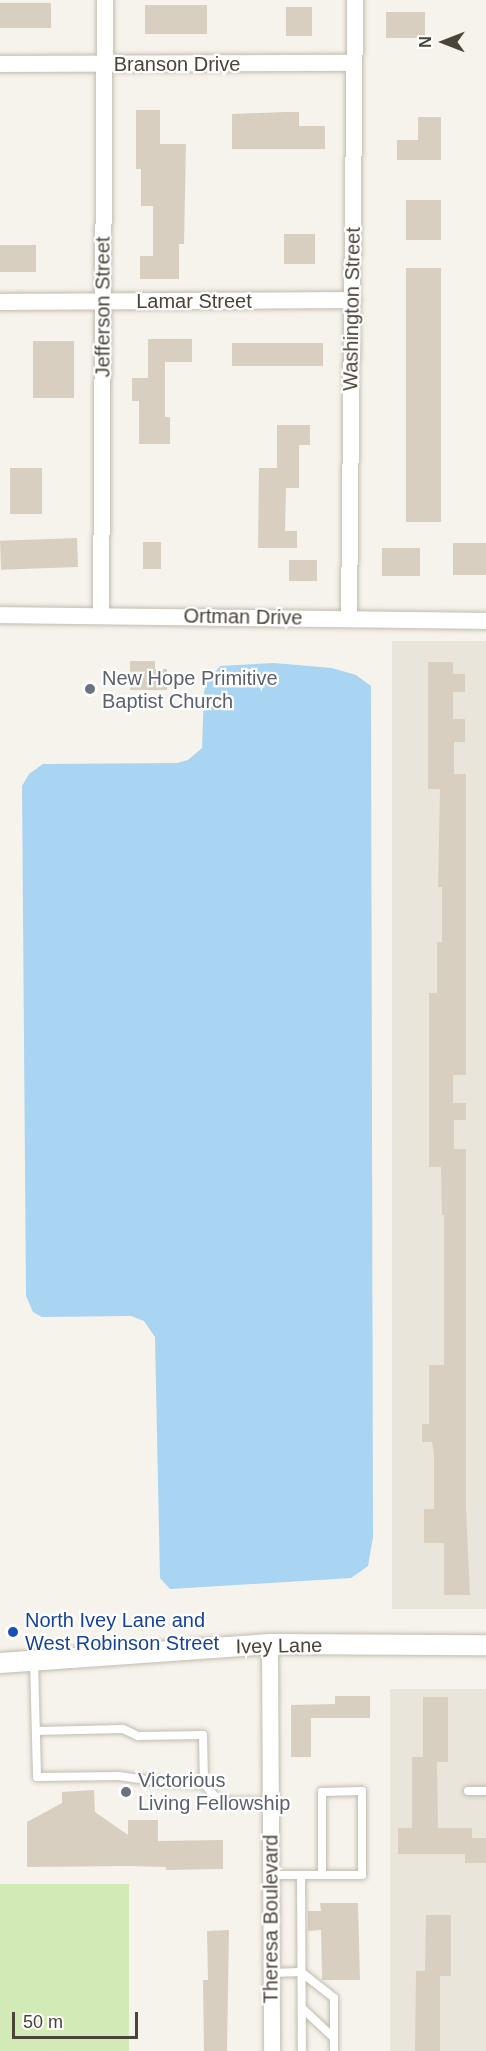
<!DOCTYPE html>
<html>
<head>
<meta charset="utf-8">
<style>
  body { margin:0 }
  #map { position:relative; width:486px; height:2051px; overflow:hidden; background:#f6f3ec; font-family:Arial,sans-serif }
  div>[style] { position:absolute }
  .residential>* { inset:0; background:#eae5da; transform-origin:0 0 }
  .green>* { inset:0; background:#d2eab5; transform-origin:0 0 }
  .water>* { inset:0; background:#a9d4f2 }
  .building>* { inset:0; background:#d8cfc1; transform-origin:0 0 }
  .roads { filter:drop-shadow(0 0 2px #c2bbae) drop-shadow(0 0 2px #c2bbae) }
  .service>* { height:8px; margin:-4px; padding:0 4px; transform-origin:4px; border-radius:4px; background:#fff }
  .minor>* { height:16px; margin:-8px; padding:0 8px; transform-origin:8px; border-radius:8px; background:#fff }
  .tertiary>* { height:20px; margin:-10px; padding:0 10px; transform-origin:10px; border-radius:10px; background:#fff }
  .dots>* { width:16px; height:16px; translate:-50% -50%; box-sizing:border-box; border:3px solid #fff; border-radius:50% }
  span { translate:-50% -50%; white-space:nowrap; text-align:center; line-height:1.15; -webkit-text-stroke:4.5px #fff; paint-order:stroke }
  .street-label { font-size:20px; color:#4b4439 }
  .worship-label { font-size:20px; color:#5b616d }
  .left { translate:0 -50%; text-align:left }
  .transit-label { font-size:20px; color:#164399 }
  .north { position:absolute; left:414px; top:12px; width:60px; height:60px; -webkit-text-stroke:4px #fff; paint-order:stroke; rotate:270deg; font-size:16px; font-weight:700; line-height:24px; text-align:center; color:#4b4439 }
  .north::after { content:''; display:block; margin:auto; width:21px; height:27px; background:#4b4439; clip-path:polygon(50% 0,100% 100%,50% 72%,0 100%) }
  .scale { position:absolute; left:12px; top:2012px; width:126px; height:27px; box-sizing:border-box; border:3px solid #4b4439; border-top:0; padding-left:8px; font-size:18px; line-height:21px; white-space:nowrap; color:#4b4439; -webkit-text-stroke:4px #fff; paint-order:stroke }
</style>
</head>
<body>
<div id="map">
  <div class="residential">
    <div style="left:486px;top:641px;width:968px;height:94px;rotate:90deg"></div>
    <div style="left:486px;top:1689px;width:362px;height:96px;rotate:90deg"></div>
  </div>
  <div class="green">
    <div style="left:0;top:1884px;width:129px;height:167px"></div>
  </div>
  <div class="water">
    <div style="clip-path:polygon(274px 663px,332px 668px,356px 675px,371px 686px,373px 1537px,368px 1566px,351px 1578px,170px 1589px,160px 1578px,155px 1337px,144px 1321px,131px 1316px,42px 1317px,33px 1312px,26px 1296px,22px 786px,29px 774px,43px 764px,177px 763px,188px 760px,202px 748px,204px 692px,207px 682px,220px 666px)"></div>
  </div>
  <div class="building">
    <div style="left:0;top:3px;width:51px;height:25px"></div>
    <div style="left:145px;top:5px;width:62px;height:29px"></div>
    <div style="left:286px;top:7px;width:26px;height:29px"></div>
    <div style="left:386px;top:12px;width:39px;height:26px"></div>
    <div style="clip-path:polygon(136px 110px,160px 110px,160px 144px,186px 144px,184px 244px,179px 244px,179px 279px,140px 279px,140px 256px,153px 256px,153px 206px,141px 206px,141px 169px,136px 169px)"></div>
    <div style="clip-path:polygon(285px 112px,299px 112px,299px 126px,325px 126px,325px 149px,232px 149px,232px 114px)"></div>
    <div style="clip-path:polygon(418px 117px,441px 117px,441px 160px,397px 160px,397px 140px,418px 140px)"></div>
    <div style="left:406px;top:200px;width:35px;height:40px"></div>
    <div style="left:284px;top:234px;width:31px;height:30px"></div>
    <div style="left:0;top:245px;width:36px;height:27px"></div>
    <div style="left:406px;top:268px;width:35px;height:254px"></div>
    <div style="clip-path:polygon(148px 339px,192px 339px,192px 362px,165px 362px,165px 417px,170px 417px,170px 444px,139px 444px,139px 401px,132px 401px,132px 378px,148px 378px)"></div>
    <div style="left:33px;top:341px;width:41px;height:57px"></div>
    <div style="left:232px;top:343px;width:91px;height:23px"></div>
    <div style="clip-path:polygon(277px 425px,310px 425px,310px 445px,299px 445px,299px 488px,286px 488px,285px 531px,297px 531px,297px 548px,258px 548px,259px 468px,277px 468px)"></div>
    <div style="left:10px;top:468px;width:32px;height:46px"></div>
    <div style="left:77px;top:538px;width:29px;height:77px;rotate:88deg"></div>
    <div style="left:143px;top:542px;width:18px;height:27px"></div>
    <div style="left:453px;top:543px;width:33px;height:32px"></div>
    <div style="left:382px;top:548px;width:38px;height:28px"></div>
    <div style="left:289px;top:560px;width:28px;height:21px"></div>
    <div style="clip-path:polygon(130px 661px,155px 661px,155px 669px,167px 669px,167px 690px,130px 690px)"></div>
    <div style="clip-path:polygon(428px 662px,453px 662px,453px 674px,465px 674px,465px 692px,453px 692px,453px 719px,465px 719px,465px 742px,454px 742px,454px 774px,466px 774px,466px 1075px,453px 1075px,453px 1103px,466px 1103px,466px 1120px,454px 1120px,454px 1149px,466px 1149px,466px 1509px,470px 1595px,444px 1595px,444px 1543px,424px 1543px,424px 1509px,434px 1509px,434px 1454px,432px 1442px,422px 1442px,422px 1424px,429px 1424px,429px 1365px,444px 1365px,444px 1215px,442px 1215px,441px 1167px,429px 1167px,429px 993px,437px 993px,437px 942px,442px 942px,442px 887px,438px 887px,440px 789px,428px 789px)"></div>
    <div style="clip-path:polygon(335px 1696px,370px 1696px,370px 1718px,311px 1718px,311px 1757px,291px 1757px,291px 1705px,335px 1704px)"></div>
    <div style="clip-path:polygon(423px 1697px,448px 1697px,448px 1762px,437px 1762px,438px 1828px,472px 1828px,472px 1838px,486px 1838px,486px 1863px,465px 1863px,465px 1854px,398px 1854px,398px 1828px,412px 1828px,412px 1757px,423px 1757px)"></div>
    <div style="clip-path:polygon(94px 1790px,95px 1812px,128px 1835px,128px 1820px,158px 1820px,158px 1841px,223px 1840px,223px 1869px,166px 1870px,166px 1867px,128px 1866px,27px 1867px,27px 1822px,62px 1803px,62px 1792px)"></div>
    <div style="clip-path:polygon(320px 1903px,358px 1903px,360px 1980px,322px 1980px,321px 1930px,308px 1931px,308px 1911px,321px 1911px)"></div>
    <div style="clip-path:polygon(426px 1915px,451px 1915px,451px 1976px,440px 1976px,440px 2051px,415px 2051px,416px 1971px,425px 1971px)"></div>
    <div style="clip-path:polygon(229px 1930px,227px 2051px,204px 2051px,203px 1980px,208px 1980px,207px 1931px)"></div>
  </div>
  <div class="roads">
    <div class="service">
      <div style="left:34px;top:1661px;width:116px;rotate:88.5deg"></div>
      <div style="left:37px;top:1777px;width:82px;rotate:-0.7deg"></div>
      <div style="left:119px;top:1776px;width:41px;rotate:8.3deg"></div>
      <div style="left:160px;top:1782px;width:44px;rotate:2.6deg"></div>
      <div style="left:204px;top:1784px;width:24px;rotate:48deg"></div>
      <div style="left:220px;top:1802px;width:51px"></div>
      <div style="left:36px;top:1731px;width:87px;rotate:-1.3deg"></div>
      <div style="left:123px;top:1729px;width:17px;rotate:25deg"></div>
      <div style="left:138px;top:1736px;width:65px;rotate:-0.9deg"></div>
      <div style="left:203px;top:1735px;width:49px;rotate:88.8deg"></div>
      <div style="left:468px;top:1791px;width:18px"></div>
      <div style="left:271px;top:1875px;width:91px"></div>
      <div style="left:362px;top:1875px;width:84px;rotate:-90deg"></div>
      <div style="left:362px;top:1791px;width:40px;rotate:178.6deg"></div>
      <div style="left:322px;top:1792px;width:83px;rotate:90deg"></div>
      <div style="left:301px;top:1875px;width:176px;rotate:89.7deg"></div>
      <div style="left:271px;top:1973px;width:30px;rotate:-2deg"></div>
      <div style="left:301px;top:1972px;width:42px;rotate:38.2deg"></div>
      <div style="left:334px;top:1998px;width:53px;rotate:90deg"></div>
      <div style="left:302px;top:2008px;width:44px;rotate:43.2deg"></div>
    </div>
    <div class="minor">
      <div style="left:0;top:64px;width:354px;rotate:-0.2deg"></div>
      <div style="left:0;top:302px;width:353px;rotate:-0.3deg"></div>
      <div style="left:0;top:615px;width:486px;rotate:0.7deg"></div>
      <div style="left:101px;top:615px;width:615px;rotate:-89.63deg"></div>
      <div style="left:349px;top:619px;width:619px;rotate:-89.44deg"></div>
      <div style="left:270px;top:1644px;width:407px;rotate:89.7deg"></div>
    </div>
    <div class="tertiary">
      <div style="left:0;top:1663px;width:271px;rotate:-4deg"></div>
      <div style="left:270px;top:1644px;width:216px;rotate:0.3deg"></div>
    </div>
  </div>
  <div class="dots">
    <div style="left:90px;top:689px;background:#6b7280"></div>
    <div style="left:13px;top:1632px;background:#1a4fb4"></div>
    <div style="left:126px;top:1792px;background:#6b7280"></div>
  </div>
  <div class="street-label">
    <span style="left:177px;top:64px">Branson Drive</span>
    <span style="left:194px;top:301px">Lamar Street</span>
    <span style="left:103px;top:307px;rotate:-90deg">Jefferson Street</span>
    <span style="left:352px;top:309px;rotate:-89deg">Washington Street</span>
    <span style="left:243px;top:617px;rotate:1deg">Ortman Drive</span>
    <span style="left:279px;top:1646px;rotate:-1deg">Ivey Lane</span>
    <span style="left:271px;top:1919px;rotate:-90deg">Theresa Boulevard</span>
  </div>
  <div class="worship-label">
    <span class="left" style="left:102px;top:690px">New Hope Primitive<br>Baptist Church</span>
    <span class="left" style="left:138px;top:1792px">Victorious<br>Living Fellowship</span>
  </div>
  <div class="transit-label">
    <span class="left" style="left:25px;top:1632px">North Ivey Lane and<br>West Robinson Street</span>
  </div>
  <div class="north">N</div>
  <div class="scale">50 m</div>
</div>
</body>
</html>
